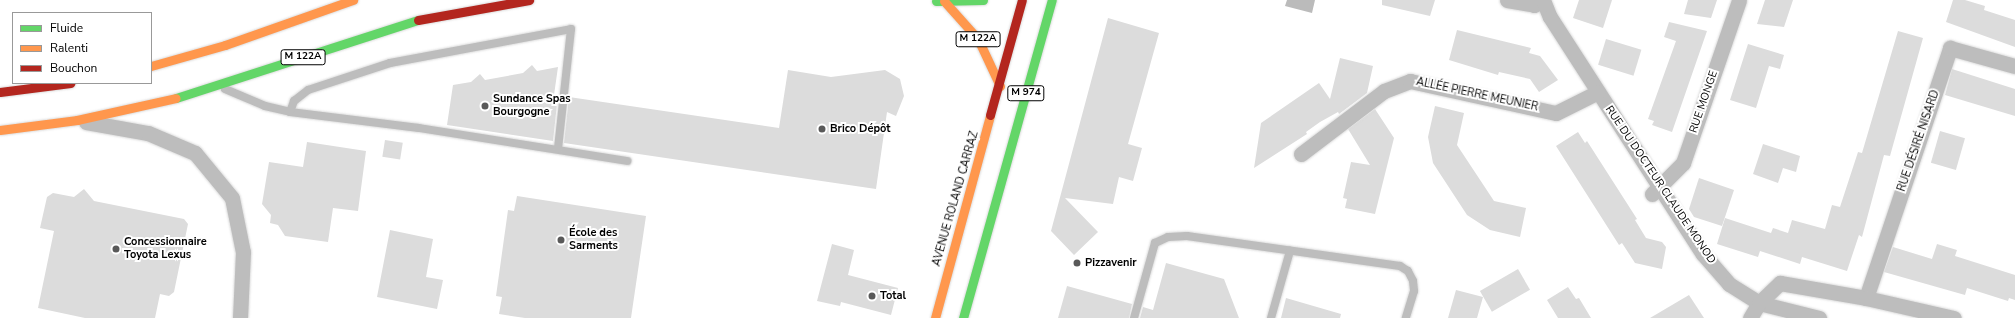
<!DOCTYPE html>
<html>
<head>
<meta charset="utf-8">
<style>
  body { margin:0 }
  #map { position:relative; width:2015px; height:318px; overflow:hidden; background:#fff; font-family:"Nunito Sans",sans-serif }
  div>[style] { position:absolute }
  .water>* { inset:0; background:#bbb }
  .building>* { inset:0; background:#dcdcdc; transform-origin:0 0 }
  .roads { filter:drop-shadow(0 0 1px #dbdbdb) drop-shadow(0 0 1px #dbdbdb) }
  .lane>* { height:8px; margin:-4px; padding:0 4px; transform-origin:4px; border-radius:4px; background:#bdbdbd }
  .street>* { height:15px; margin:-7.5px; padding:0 7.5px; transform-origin:7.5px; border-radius:7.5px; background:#bdbdbd }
  .fast>* { height:9px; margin:-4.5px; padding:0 4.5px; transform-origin:4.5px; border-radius:4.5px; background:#63d668 }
  .slow>* { height:9px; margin:-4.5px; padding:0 4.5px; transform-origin:4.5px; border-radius:4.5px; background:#ff974d }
  .jam>* { height:9px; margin:-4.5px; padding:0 4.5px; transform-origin:4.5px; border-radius:4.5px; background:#b3261e }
  .dots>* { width:11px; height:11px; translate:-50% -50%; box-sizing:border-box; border:2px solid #fff; border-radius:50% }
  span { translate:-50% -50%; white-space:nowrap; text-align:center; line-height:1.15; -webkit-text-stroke:4px #fff; paint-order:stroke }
  .shield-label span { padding:1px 3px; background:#fff; border:1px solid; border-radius:3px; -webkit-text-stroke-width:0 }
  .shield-label { font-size:10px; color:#000; font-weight:700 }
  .street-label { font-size:11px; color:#000 }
  .poi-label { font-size:11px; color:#000; font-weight:700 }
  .left { translate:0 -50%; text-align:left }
  .legend { position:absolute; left:12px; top:12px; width:140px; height:72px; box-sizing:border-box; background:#fff; border:1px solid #999; margin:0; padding:5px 7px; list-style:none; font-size:12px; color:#000 }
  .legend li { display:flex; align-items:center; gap:8px; height:20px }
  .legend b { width:20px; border:1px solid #999 }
</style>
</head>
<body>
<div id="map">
  <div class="water">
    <div style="clip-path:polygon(1287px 0,1315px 0,1312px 13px,1285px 6px)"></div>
  </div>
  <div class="building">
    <div style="clip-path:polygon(1382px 0,1435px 0,1430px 16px,1382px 5px)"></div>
    <div style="clip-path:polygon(1579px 0,1612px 0,1603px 28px,1573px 18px)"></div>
    <div style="clip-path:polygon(1688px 0,1717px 0,1711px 18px,1684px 14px)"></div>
    <div style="clip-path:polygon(1765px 0,1793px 0,1784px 27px,1757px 24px)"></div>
    <div style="clip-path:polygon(1953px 0,1965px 0,1985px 6px,1984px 10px,2015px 20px,2015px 47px,1946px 22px)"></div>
    <div style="clip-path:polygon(1108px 18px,1159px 33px,1128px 144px,1142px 148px,1133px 181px,1119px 177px,1113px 204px,1065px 198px,1098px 232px,1074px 255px,1051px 231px)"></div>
    <div style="clip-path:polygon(1669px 22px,1707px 31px,1672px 132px,1652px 125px,1654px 121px,1648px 119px,1676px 41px,1664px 37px)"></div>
    <div style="clip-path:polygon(1457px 30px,1531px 48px,1529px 53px,1540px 56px,1558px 80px,1539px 92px,1530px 79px,1499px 72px,1498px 75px,1449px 60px)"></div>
    <div style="clip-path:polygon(1898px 31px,1923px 38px,1890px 156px,1884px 155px,1862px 237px,1859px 235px,1847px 271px,1802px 257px,1800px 264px,1760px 251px,1758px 257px,1717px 244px,1725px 218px,1771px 233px,1773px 228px,1788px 233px,1792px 220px,1825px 229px,1832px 205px,1840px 207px,1858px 152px,1862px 153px)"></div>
    <div style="left:1606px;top:39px;width:37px;height:27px;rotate:17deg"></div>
    <div style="clip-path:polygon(1748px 44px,1784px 55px,1780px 69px,1769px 66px,1756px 108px,1730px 100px)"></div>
    <div style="clip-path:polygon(1340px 58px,1373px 66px,1367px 93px,1339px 114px,1338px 112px,1320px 122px,1306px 132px,1307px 134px,1254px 168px,1261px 123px,1319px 83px,1330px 99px)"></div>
    <div style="clip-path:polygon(532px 65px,537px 71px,558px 67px,554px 95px,558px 95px,553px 141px,447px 125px,453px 85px,471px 82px,480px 74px,485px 80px,523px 73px)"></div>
    <div style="clip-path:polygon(1952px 69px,2015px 89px,2015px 116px,1945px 95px)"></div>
    <div style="clip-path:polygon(788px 70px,831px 77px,885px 70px,900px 79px,904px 96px,896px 116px,887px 112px,876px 189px,564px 143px,569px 97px,779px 128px)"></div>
    <div style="clip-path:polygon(1435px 106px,1464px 113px,1457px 145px,1494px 201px,1526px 208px,1520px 237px,1490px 230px,1467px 215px,1433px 163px,1428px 137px)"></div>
    <div style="clip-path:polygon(1375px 109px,1394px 138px,1375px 214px,1345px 208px,1347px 199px,1343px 198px,1351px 162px,1370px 165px,1348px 129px)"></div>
    <div style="left:1940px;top:131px;width:26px;height:33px;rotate:16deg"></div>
    <div style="clip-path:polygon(1578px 132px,1585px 143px,1587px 141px,1637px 219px,1635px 220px,1646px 238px,1662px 242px,1666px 247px,1662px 269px,1635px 263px,1622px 243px,1619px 245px,1556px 146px)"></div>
    <div style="left:385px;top:140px;width:18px;height:17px;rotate:9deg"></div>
    <div style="clip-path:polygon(307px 142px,366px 151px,358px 211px,333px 208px,328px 242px,285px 236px,278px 225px,270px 223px,271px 215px,262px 204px,269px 162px,303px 167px)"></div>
    <div style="clip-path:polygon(1763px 144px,1800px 156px,1796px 172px,1783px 168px,1778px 183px,1753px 174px)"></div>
    <div style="clip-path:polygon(1699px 178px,1734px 190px,1722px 226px,1694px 217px,1689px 209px)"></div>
    <div style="clip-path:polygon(84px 189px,94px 201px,184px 219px,188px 224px,174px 292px,169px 296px,160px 294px,155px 318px,85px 318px,38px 308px,54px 231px,40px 228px,47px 197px,53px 193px,74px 197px)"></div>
    <div style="clip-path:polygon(517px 196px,646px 216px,631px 318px,525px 318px,499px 314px,502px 297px,496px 296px,508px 210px,514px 211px)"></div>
    <div style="clip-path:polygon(390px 230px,433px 239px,426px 277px,443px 280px,437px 309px,377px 297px)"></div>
    <div style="clip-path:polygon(832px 244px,854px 250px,848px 275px,898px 288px,891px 315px,841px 302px,840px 306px,817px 301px)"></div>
    <div style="clip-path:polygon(1937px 244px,1957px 250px,1955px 256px,2015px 275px,2015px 300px,2009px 298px,2008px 301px,1967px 288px,1965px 295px,1884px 272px,1893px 247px,1932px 259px)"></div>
    <div style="clip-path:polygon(1166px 263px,1224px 279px,1239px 318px,1140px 318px,1143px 307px,1153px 310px)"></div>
    <div style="left:1518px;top:269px;width:24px;height:44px;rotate:60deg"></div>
    <div style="clip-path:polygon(1067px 286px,1132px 304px,1129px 318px,1058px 318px)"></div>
    <div style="clip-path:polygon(1568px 287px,1576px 299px,1579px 298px,1591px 318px,1558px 318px,1547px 300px)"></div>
    <div style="clip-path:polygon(1456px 290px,1483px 297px,1477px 318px,1448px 318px)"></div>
    <div style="clip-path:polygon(1689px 295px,1704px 318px,1650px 318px)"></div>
    <div style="clip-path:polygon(1286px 298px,1341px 314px,1340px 318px,1281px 318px)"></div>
  </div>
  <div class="roads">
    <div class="lane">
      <div style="left:225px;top:89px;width:43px;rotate:23deg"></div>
      <div style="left:265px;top:106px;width:26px;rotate:13deg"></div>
      <div style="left:290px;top:112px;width:130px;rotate:7.1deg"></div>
      <div style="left:419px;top:128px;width:211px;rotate:9deg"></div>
      <div style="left:290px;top:112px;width:12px;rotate:-70deg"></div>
      <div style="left:294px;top:101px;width:18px;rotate:-38deg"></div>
      <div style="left:308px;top:90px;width:86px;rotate:-18.2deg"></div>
      <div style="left:390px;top:63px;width:184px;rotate:-10.6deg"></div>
      <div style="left:571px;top:29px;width:120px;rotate:96.2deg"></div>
      <div style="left:1134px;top:318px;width:78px;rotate:-74.4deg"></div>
      <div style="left:1155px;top:243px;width:14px;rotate:-25deg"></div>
      <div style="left:1168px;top:237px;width:19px;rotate:-3deg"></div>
      <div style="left:1187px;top:236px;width:215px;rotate:8deg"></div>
      <div style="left:1400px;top:266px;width:9px;rotate:32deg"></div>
      <div style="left:1408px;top:271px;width:11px;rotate:63deg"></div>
      <div style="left:1413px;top:281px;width:10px;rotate:84deg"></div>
      <div style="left:1414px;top:291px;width:28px;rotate:107deg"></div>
      <div style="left:1271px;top:318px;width:70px;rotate:-74.2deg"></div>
    </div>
    <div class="street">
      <div style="left:1507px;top:0;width:27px;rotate:10deg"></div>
      <div style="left:1534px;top:5px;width:9px;rotate:-27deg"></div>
      <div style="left:1543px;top:0;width:18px;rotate:68deg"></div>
      <div style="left:1550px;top:17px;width:282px;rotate:57.2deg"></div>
      <div style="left:1703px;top:254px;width:40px;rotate:49deg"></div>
      <div style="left:1729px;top:284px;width:36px;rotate:32deg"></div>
      <div style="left:1759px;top:303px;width:62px;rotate:14deg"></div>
      <div style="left:86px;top:122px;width:63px;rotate:10.1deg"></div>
      <div style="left:148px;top:133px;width:51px;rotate:23.1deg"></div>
      <div style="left:195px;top:153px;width:58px;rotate:50.6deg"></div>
      <div style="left:232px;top:198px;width:55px;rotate:78.5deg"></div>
      <div style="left:243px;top:252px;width:66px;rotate:92.6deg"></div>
      <div style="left:1301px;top:154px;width:104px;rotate:-37.2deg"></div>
      <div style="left:1384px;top:91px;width:28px;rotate:-21deg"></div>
      <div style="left:1410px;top:81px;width:149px;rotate:12.4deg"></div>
      <div style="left:1556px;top:113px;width:47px;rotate:-26.6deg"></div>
      <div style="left:1652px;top:194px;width:44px;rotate:-45deg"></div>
      <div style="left:1683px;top:163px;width:172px;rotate:-71deg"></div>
      <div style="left:1866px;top:298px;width:264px;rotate:-71.4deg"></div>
      <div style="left:1950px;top:48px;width:67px;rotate:15.5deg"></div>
      <div style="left:1750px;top:318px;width:17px;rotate:-59deg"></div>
      <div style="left:1759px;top:303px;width:29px;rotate:-44deg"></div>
      <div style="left:1780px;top:283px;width:87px;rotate:9.9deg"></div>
      <div style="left:1866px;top:298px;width:90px;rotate:12.8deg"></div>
    </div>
    <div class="fast">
      <div style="left:936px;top:1px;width:47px;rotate:-1.2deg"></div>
      <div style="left:176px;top:98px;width:254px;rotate:-17.9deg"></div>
      <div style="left:963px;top:318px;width:330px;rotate:-74.4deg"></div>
    </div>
    <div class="slow">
      <div style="left:944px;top:1px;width:51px;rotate:48.2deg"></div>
      <div style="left:978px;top:39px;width:52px;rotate:64.9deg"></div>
      <div style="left:151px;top:66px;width:77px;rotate:-15.8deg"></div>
      <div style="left:225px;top:45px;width:136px;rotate:-19.4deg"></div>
      <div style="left:0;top:130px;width:78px;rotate:-7.4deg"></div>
      <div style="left:77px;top:120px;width:101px;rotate:-12.5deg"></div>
      <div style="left:935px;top:318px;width:210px;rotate:-74.8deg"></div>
    </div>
    <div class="jam">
      <div style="left:418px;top:20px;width:113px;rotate:-10.2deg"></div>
      <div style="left:0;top:92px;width:71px;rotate:-7.3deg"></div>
      <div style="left:990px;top:115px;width:119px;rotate:-74.5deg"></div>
    </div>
  </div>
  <div class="dots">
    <div style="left:485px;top:106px;background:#595959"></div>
    <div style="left:822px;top:129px;background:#595959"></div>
    <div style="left:561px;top:240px;background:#595959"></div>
    <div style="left:116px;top:249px;background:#595959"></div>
    <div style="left:1077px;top:263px;background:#595959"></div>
    <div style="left:872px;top:296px;background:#595959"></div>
  </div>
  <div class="shield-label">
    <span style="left:978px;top:39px">M 122A</span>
    <span style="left:303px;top:57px">M 122A</span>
    <span style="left:1026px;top:93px">M 974</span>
  </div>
  <div class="street-label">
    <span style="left:1477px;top:95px;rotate:12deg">ALLÉE PIERRE MEUNIER</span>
    <span style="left:1704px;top:102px;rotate:-71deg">RUE MONGE</span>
    <span style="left:1919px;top:141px;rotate:-71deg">RUE DÉSIRÉ NISARD</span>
    <span style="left:1660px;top:185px;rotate:56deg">RUE DU DOCTEUR CLAUDE MONOD</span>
    <span style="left:956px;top:199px;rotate:-74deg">AVENUE ROLAND CARRAZ</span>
  </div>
  <div class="poi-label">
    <span class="left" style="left:493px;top:106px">Sundance Spas<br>Bourgogne</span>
    <span class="left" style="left:830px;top:129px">Brico Dépôt</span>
    <span class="left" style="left:569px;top:240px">École des<br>Sarments</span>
    <span class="left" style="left:124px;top:249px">Concessionnaire<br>Toyota Lexus</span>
    <span class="left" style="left:1085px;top:263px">Pizzavenir</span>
    <span class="left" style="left:880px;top:296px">Total</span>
  </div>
  <ul class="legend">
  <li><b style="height:5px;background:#63d668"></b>Fluide</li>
  <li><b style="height:5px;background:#ff974d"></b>Ralenti</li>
  <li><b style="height:5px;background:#b3261e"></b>Bouchon</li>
  </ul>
</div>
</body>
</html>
